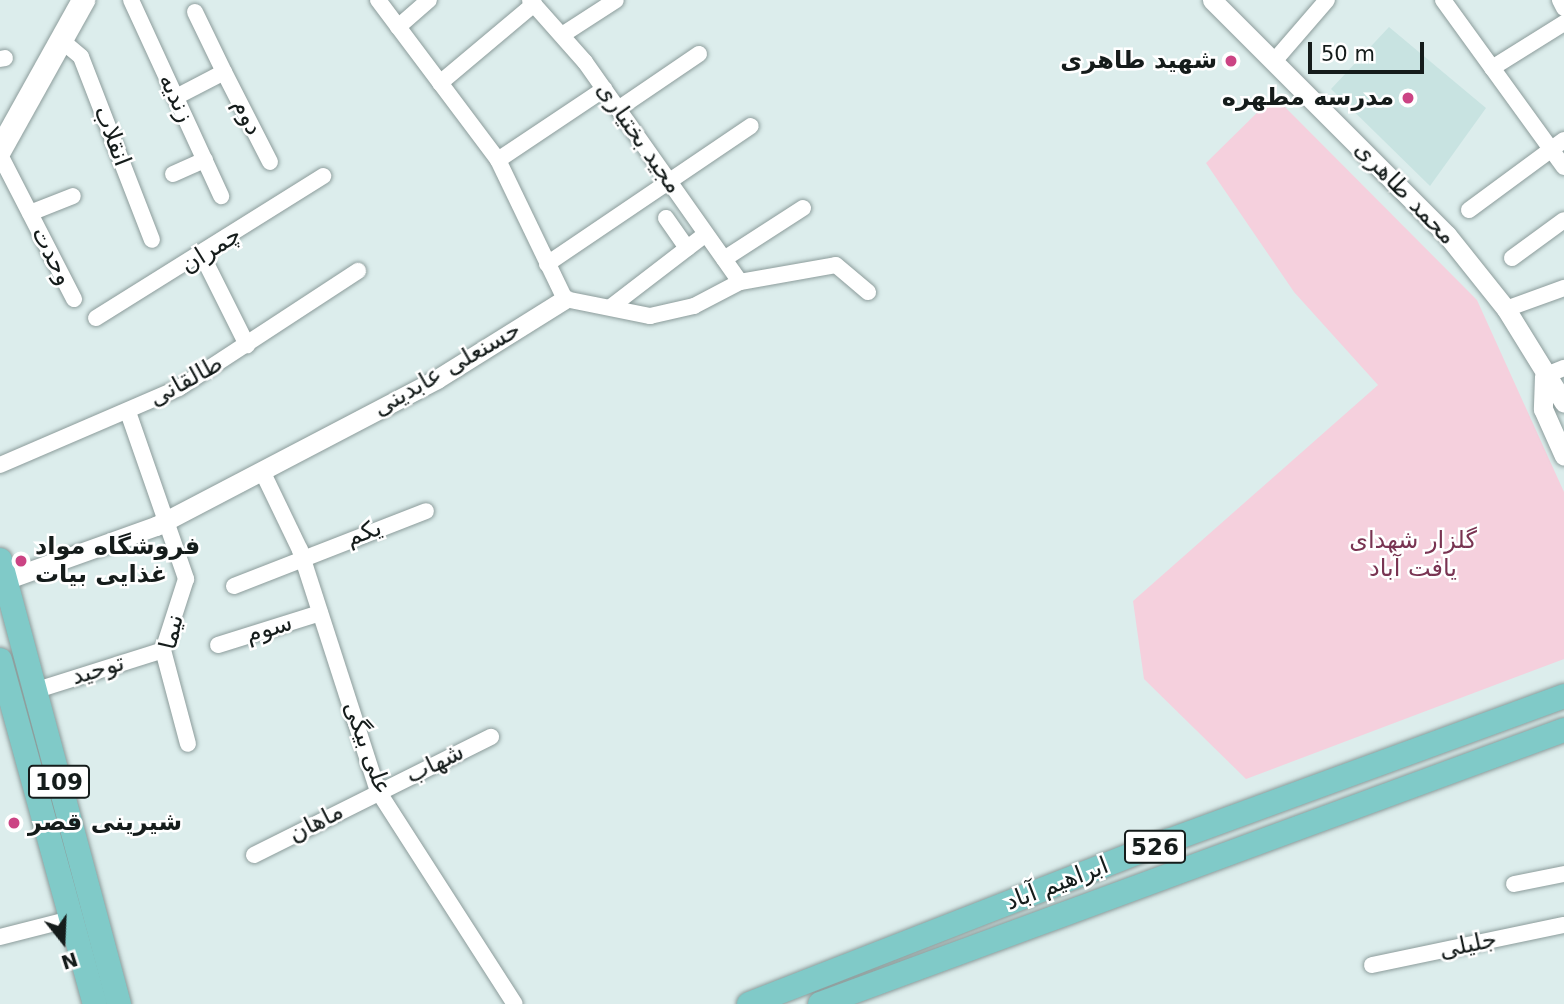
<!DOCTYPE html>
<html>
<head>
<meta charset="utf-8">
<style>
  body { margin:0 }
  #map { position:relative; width:1564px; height:1004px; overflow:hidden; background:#dcedec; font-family:"DejaVu Sans","Noto Naskh Arabic",sans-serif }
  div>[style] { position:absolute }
  .built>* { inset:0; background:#c8e3e1 }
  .green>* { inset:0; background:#f5d0dd }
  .roads { filter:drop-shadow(0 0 2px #8c9c9b) drop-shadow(0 0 2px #8c9c9b) }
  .minor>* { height:16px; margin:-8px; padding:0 8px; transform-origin:8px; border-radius:8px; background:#fff }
  .tertiary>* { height:19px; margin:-9.5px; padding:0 9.5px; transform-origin:9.5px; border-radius:9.5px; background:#fff }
  .secondary>* { height:23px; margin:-11.5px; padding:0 11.5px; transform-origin:11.5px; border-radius:11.5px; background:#fff }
  .primary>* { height:24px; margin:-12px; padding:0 12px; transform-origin:12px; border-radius:12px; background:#80cac8 }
  .dots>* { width:19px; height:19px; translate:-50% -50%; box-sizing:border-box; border:4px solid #fff; border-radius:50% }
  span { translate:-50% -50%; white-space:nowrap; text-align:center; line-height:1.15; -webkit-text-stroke:5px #fff; paint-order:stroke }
  .shield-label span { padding:2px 5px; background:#fff; border:2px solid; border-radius:5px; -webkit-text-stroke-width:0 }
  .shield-label { font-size:23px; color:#151c1b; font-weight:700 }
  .poi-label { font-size:24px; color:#151c1b; font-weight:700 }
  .right { translate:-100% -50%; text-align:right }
  .left { translate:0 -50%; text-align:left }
  .street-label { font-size:24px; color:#151c1b }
  .park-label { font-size:24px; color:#793452 }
  .north { position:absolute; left:28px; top:906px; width:70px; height:70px; -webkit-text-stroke:5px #fff; paint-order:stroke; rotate:162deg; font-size:19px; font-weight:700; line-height:28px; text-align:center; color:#151c1b }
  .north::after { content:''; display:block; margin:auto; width:24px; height:32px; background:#151c1b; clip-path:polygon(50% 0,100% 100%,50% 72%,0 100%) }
  .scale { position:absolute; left:1308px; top:42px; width:116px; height:32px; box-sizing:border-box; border:4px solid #151c1b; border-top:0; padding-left:9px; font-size:21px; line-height:24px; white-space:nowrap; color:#151c1b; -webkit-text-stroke:5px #fff; paint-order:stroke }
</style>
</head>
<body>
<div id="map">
  <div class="built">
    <div style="clip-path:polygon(1389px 27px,1486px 108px,1430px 186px,1331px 89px)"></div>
  </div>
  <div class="green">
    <div style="clip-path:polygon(1274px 96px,1477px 300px,1564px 492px,1564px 659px,1246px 779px,1144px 679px,1133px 601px,1378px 385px,1294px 292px,1206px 163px)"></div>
  </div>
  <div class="roads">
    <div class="minor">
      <div style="left:131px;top:0;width:216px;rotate:65.3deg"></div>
      <div style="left:378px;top:0;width:200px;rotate:53.1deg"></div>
      <div style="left:498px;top:160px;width:154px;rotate:64.3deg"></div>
      <div style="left:565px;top:299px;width:87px;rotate:11.3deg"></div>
      <div style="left:650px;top:316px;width:45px;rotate:-12.8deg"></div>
      <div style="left:694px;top:306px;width:52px;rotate:-27.6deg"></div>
      <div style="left:740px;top:282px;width:97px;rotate:-10deg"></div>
      <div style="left:836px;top:265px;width:42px;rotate:40.2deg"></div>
      <div style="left:530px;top:0;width:83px;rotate:48.4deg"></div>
      <div style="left:585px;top:62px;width:269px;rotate:54.8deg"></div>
      <div style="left:1443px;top:0;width:206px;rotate:54.1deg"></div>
      <div style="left:1560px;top:0;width:9px;rotate:63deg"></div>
      <div style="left:195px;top:12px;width:67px;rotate:64.2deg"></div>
      <div style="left:398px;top:27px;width:41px;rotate:-41.1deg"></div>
      <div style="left:562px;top:35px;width:64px;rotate:-32.9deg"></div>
      <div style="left:61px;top:40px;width:26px;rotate:40deg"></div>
      <div style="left:81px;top:57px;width:196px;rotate:68.8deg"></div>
      <div style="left:0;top:59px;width:5px;rotate:-11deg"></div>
      <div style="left:1276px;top:59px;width:78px;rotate:-49.2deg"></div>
      <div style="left:1492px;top:68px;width:85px;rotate:-32deg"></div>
      <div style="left:440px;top:83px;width:123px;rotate:-40deg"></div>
      <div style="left:176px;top:97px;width:54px;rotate:-27.5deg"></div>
      <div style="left:224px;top:72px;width:101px;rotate:62.9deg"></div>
      <div style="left:618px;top:109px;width:98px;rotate:-34.2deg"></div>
      <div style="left:0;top:155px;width:162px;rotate:62.8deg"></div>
      <div style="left:498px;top:160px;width:128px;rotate:-33.8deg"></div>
      <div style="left:173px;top:174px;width:35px;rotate:-24deg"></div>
      <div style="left:1469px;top:210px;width:118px;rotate:-36.4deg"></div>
      <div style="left:30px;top:213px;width:46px;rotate:-21.6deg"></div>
      <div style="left:666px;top:218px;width:37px;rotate:55deg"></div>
      <div style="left:202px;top:255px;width:101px;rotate:63.4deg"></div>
      <div style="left:1512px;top:258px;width:64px;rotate:-36.2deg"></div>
      <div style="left:724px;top:259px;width:94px;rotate:-32.8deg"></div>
      <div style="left:547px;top:264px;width:246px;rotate:-34.1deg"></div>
      <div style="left:612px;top:306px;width:118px;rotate:-37.5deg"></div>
      <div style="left:1506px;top:309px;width:62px;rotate:-19.9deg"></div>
      <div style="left:96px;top:318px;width:268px;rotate:-32deg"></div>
      <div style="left:1544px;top:376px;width:22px;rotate:-22deg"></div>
      <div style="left:128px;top:412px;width:177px;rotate:70.8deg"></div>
      <div style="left:186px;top:579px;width:75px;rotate:107.9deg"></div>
      <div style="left:163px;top:650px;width:97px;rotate:75.1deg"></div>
      <div style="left:0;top:465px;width:195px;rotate:-23.3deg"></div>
      <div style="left:179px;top:388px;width:214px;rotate:-33.2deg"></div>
      <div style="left:262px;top:471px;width:88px;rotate:64.3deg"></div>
      <div style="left:300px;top:550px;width:253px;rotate:72.1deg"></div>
      <div style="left:378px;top:791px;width:253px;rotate:57.3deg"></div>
      <div style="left:234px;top:586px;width:206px;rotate:-21.3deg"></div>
      <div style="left:218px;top:645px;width:107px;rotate:-17.4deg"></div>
      <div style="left:34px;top:691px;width:135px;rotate:-17.6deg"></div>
      <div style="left:254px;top:855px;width:265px;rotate:-26.5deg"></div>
      <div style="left:1514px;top:884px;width:51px;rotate:-11.3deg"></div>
      <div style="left:0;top:937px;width:73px;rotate:-14.2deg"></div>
      <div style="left:1372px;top:965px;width:196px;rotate:-11.8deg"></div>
    </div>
    <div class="tertiary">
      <div style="left:1212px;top:0;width:332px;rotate:45deg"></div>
      <div style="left:1447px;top:235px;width:95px;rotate:51.4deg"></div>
      <div style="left:1506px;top:309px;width:110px;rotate:58.3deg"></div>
      <div style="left:1544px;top:376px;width:33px;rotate:92deg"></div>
      <div style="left:1543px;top:409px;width:51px;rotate:65.9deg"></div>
      <div style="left:5px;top:580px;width:160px;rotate:-19.7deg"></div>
      <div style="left:156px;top:526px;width:317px;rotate:-27.6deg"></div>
      <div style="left:437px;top:379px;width:151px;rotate:-32deg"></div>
    </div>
    <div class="secondary">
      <div style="left:0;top:149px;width:171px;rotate:-60.9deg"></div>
    </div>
    <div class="primary">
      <div style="left:0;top:560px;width:460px;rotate:75deg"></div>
      <div style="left:0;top:660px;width:357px;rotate:74.6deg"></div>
      <div style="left:749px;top:1004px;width:450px;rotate:-21.3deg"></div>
      <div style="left:1168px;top:841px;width:422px;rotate:-20.1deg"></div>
      <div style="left:820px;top:1004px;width:793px;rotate:-20.22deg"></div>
    </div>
  </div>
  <div class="dots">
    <div style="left:1231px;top:61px;background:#cb4484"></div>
    <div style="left:1408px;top:98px;background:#cb4484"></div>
    <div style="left:21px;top:561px;background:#cb4484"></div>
    <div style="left:14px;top:823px;background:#cb4484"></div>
  </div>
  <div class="shield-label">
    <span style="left:59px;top:782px">109</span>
    <span style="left:1155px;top:847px">526</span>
  </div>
  <div class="poi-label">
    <span class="right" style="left:1217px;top:61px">شهید طاهری</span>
    <span class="right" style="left:1394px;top:98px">مدرسه مطهره</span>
    <span class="left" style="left:35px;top:561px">فروشگاه مواد<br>غذایی بیات</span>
    <span class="left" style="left:28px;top:823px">شیرینی قصر</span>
  </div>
  <div class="street-label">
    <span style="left:176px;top:98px;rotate:65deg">زندیه</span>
    <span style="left:247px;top:117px;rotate:63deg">دوم</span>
    <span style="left:112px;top:136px;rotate:69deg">انقلاب</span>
    <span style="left:639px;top:138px;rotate:55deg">مجید بختیاری</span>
    <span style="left:1405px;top:193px;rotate:46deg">محمد طاهری</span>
    <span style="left:211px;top:250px;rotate:-32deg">چمران</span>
    <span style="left:52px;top:256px;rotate:63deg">وحدت</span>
    <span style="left:447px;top:369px;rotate:-30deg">حسنعلی عابدینی</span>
    <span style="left:186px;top:381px;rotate:-29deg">طالقانی</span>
    <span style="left:364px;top:533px;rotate:-20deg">یکم</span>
    <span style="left:269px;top:629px;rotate:-17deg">سوم</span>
    <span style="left:172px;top:632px;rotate:-77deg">نیما</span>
    <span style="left:98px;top:670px;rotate:-17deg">توحید</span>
    <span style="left:367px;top:748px;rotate:70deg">علی بیگی</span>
    <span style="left:435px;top:764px;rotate:-26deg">شهاب</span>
    <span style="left:316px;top:823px;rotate:-27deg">ماهان</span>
    <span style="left:1057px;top:884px;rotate:-21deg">ابراهیم آباد</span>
    <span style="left:1468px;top:945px;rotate:-12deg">جلیلی</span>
  </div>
  <div class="park-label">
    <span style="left:1413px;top:555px">گلزار شهدای<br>یافت آباد</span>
  </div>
  <div class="north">N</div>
  <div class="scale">50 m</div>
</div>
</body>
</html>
